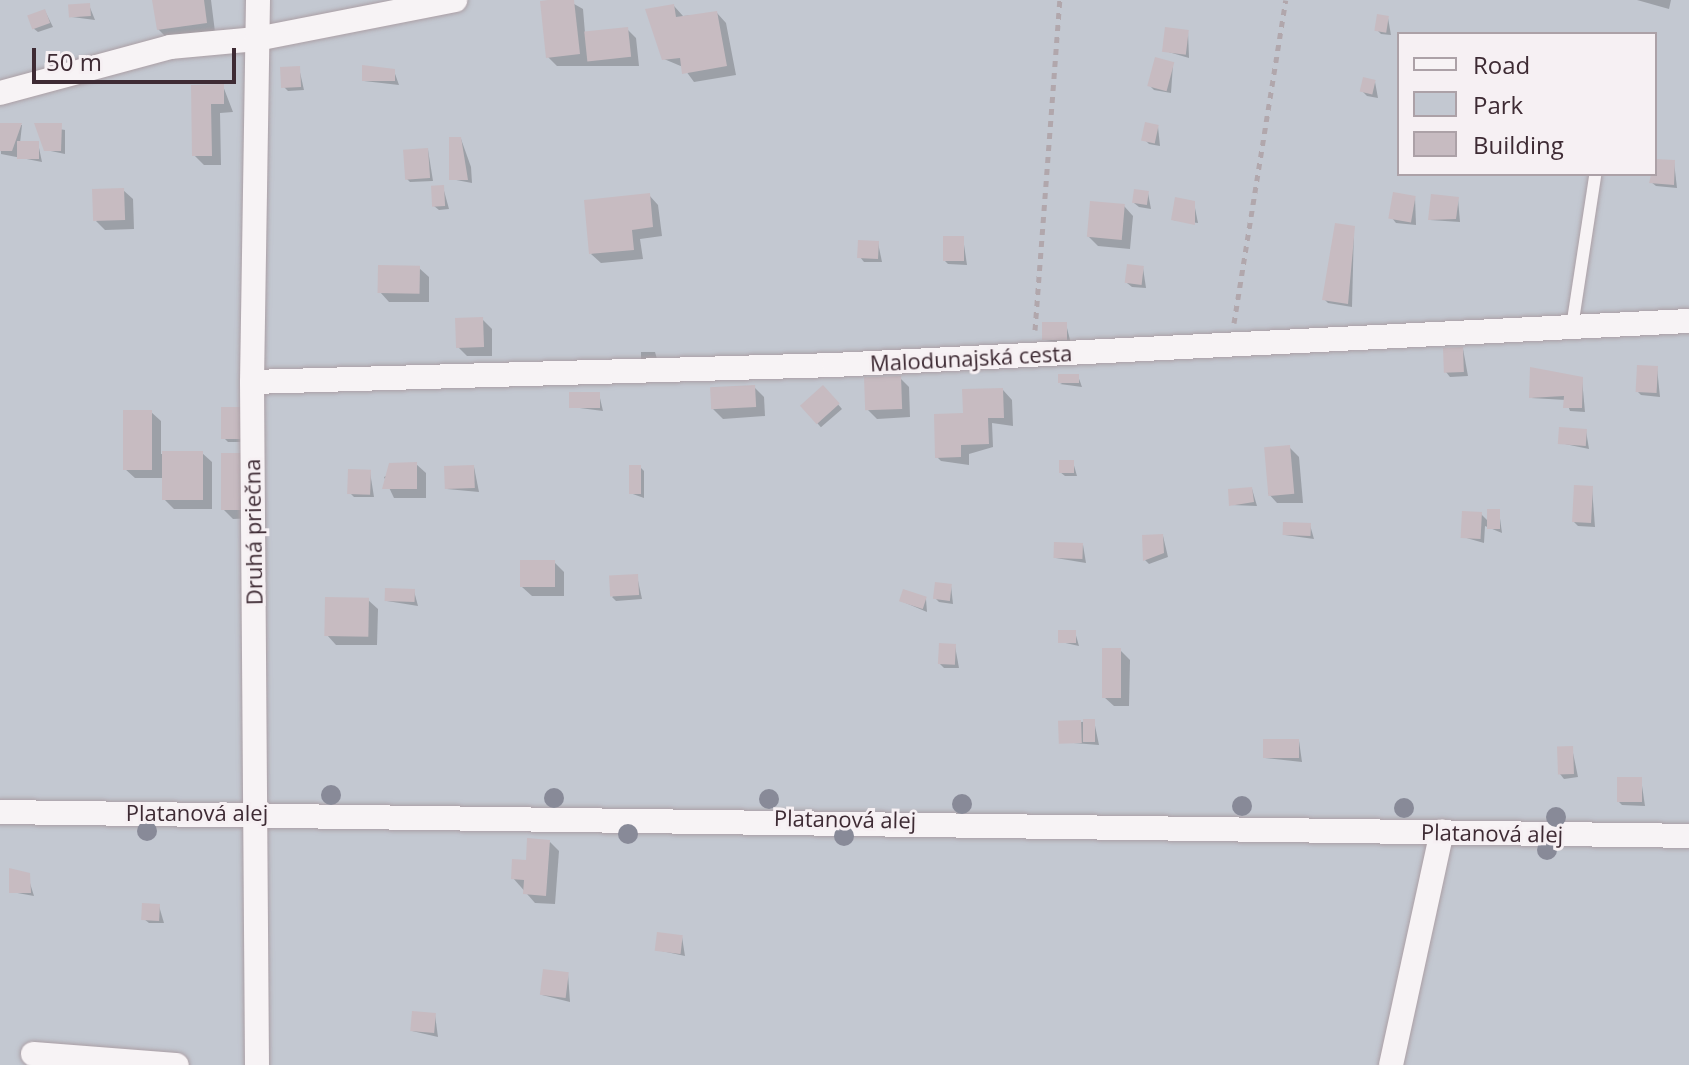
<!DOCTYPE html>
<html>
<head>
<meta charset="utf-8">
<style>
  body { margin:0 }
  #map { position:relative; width:1689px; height:1065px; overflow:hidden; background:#e8e1e5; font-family:"Open Sans",sans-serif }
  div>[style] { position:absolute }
  .green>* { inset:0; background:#c3c8d1 }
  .shadow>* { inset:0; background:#0003; transform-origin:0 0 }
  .building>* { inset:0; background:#c7bbc1; transform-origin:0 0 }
  .path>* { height:5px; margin-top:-2.5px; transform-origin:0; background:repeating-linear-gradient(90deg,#b1a7ac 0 6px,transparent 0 12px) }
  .roads { filter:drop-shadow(0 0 2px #ab9fa5) drop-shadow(0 0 2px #ab9fa5) }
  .lane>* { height:12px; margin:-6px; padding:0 6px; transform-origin:6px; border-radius:6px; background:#f7f3f5 }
  .street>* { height:24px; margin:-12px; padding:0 12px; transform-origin:12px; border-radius:12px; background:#f7f3f5 }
  .trees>* { width:20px; height:20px; margin:-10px; border-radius:50%; background:#888a98 }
  span { translate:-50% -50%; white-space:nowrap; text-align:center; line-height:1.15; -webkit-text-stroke:6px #f6f0f3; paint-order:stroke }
  .street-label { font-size:22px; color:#3e2b34 }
  .legend { position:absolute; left:1397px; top:32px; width:260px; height:144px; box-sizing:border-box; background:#f6f0f3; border:2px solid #aca1a7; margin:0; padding:10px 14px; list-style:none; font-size:24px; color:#3e2b34 }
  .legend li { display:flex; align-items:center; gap:16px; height:40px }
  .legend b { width:40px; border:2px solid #aca1a7 }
  .scale { position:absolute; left:32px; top:48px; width:204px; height:36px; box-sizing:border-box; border:4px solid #3e2b34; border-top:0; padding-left:10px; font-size:24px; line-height:28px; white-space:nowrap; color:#3e2b34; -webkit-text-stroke:6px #f6f0f3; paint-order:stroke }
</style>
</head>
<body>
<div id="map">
  <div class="green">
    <div style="clip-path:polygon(evenodd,0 0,1689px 0,1689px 1065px,0 1065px,0 0,1399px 34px,1655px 34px,1655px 174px,1399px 174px,1399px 34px)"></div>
  </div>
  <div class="shadow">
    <div style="clip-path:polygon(154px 0,211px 0,215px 32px,168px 39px,158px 29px)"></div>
    <div style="clip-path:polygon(567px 0,583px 9px,585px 33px,627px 29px,636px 38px,639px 66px,557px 66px,548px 57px)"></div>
    <div style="clip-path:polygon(1637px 0,1671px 0,1669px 9px)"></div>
    <div style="clip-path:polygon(89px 5px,95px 20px,72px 17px)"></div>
    <div style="clip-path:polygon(674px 6px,683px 16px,717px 13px,726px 23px,736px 75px,694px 82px,683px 67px,664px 59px)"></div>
    <div style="clip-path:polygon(45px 11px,53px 27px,38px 32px,33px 28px)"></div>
    <div style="clip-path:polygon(1388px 18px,1391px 35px,1381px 34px,1377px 30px)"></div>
    <div style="clip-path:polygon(1188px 32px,1189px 58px,1165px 51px)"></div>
    <div style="clip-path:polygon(1173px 64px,1171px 93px,1154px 90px,1150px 86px)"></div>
    <div style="clip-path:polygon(299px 68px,304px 90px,288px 91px,284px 87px)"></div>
    <div style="clip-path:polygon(394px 71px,399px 85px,364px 81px)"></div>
    <div style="clip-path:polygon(1375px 82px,1378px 98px,1367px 96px,1363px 92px)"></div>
    <div style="clip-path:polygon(223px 86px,233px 112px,220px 113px,221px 165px,204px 165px,194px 155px,193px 87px)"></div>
    <div style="clip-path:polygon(0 125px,22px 125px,20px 143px,38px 143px,42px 162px,1px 154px)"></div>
    <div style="clip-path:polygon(36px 125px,65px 130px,65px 154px,46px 150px)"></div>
    <div style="clip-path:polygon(1158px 127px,1160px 146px,1149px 144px,1145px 140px)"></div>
    <div style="clip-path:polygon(461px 139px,471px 167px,472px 183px,451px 179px)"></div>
    <div style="clip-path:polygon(428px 150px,433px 181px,410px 182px,406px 178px)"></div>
    <div style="clip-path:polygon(1674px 162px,1677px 188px,1656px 186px,1651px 182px)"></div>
    <div style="clip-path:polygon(443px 187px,449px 209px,439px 210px,434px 206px)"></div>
    <div style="clip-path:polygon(123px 190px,133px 199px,134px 229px,105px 230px,96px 221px)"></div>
    <div style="clip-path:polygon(1148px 193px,1151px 209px,1139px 207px,1134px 203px)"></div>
    <div style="clip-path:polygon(649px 195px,658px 205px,662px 236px,640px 239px,643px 259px,601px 263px,591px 254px)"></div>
    <div style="clip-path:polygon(1415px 197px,1416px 225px,1396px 223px,1392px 218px)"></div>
    <div style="clip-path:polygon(1458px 199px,1460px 222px,1430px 220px)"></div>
    <div style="clip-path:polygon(1194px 203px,1198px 223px,1173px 220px)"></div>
    <div style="clip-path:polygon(1124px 206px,1133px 216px,1130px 249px,1098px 246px,1088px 236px)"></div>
    <div style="clip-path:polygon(1354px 228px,1352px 307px,1328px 303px,1324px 299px)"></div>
    <div style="clip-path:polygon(963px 238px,967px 265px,948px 264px,944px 260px)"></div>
    <div style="clip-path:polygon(878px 243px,882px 262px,864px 262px,860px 257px)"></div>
    <div style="clip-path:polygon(419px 268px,429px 277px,429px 302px,389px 302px,380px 292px)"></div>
    <div style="clip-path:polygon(1143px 268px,1146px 288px,1132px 287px,1127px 283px)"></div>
    <div style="clip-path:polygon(482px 319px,492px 329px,492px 356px,467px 356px,457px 346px)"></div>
    <div style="clip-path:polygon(1066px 324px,1071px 344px,1045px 340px)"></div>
    <div style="clip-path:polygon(1463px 349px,1468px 376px,1450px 377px,1446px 372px)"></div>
    <div style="clip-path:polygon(641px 352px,655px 352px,659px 366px,641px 361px)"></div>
    <div style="clip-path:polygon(1657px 368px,1660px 397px,1641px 395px,1637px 391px)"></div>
    <div style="clip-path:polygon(1078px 376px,1082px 387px,1060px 384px)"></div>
    <div style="clip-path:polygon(900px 378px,909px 387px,910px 417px,877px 419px,867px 409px)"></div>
    <div style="clip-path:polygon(1582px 379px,1585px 412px,1570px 411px,1566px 400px,1531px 398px)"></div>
    <div style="clip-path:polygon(754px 387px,764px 397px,765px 416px,723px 419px,713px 409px)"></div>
    <div style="left:823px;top:387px;width:29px;height:28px;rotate:49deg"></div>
    <div style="clip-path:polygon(1003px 390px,1012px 400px,1013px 426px,992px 423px,993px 447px,969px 454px,969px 465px,941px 461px,937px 457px,965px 415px)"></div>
    <div style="clip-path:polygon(599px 394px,603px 411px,572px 407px)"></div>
    <div style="clip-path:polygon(244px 409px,248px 442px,228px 442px,224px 438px)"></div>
    <div style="clip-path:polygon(151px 412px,161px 421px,161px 454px,202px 453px,212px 462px,212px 509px,174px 509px,165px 500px,165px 478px,135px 478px,125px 469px)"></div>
    <div style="clip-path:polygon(1586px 431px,1589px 449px,1560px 443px)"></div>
    <div style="clip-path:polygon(1289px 447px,1299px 457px,1303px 503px,1277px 503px,1268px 493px)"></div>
    <div style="clip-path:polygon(223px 455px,254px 518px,233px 519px,223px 509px)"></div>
    <div style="clip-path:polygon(1073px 462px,1077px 476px,1065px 476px,1060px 472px)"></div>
    <div style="clip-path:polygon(416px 464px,426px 473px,426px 498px,394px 498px,384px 477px)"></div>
    <div style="clip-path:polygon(474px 467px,479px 492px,447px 489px)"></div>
    <div style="clip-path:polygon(640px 467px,644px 471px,644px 498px,630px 493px)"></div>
    <div style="clip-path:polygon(370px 472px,374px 497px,354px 497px,350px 493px)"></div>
    <div style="clip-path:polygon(1592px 488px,1595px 527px,1578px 526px,1574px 522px)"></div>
    <div style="clip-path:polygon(1252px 489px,1257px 506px,1231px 505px)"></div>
    <div style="clip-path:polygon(1499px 511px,1502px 533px,1485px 526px,1484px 543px,1463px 537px,1481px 514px,1488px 521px)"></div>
    <div style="clip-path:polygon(1310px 525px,1314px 539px,1285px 535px)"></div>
    <div style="clip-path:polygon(1163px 536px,1168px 557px,1149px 564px,1145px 560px)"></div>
    <div style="clip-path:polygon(1083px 545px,1086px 563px,1056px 558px)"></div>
    <div style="clip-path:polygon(554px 562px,564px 572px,564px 596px,532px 596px,522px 587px)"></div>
    <div style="clip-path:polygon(637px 576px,642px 599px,616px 601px,612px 597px)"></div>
    <div style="clip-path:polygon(951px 586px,953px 604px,939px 602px,935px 598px)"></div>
    <div style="clip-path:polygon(414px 591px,418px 606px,387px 601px)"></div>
    <div style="clip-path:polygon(926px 599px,927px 612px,901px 601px)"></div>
    <div style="clip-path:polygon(368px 600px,378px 609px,377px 645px,336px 645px,327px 635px)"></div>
    <div style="clip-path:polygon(1075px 632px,1079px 646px,1061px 642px)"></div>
    <div style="clip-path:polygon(955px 646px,959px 668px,944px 668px,940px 664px)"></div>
    <div style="clip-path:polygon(1120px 650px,1130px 660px,1129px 706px,1114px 706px,1104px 697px)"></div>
    <div style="clip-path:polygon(1094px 721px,1099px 745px,1061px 742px,1081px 722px)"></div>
    <div style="clip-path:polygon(1299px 741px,1302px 762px,1265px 758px)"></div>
    <div style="clip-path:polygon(1572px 748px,1578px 777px,1564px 779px,1560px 774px)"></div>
    <div style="clip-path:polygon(1641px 779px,1645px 806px,1622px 805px,1618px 801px)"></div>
    <div style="clip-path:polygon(550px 842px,559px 851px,555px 904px,535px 903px,513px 878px)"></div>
    <div style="clip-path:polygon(29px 880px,34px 896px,12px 892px)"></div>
    <div style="clip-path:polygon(159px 906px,164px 923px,149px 923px,144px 919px)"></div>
    <div style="clip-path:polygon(682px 937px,685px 956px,657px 950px)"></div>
    <div style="clip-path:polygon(568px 974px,570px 1002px,542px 995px)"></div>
    <div style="clip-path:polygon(435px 1015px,438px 1037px,412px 1031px)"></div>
  </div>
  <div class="building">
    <div style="clip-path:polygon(152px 0,204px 0,207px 23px,157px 30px)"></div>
    <div style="clip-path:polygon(548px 0,574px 0,580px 54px,546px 58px,540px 1px)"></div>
    <div style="left:90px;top:3px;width:13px;height:22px;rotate:86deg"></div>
    <div style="clip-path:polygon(674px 4px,676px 17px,717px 11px,727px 66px,682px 74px,680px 58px,662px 60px,645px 9px)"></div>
    <div style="left:45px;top:9px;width:15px;height:19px;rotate:70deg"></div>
    <div style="left:1377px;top:14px;width:12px;height:17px;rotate:9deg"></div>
    <div style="left:628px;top:27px;width:30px;height:44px;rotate:84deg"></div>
    <div style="left:1165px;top:27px;width:24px;height:25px;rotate:7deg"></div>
    <div style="left:1155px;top:57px;width:20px;height:30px;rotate:15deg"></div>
    <div style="clip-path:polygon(362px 65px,395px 69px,395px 81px,362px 81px)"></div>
    <div style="left:300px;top:66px;width:21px;height:20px;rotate:87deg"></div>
    <div style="left:1363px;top:77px;width:13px;height:15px;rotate:13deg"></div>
    <div style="clip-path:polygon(224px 84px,224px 104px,211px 104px,212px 156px,192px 156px,191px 85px)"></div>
    <div style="left:1145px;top:122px;width:14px;height:19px;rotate:12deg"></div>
    <div style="clip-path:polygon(0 123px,22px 123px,12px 151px,0 151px)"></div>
    <div style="clip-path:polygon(34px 123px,62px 123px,61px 151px,44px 151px)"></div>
    <div style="clip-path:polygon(449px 137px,461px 137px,468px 180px,449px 180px)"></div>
    <div style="left:17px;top:141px;width:22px;height:18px"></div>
    <div style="left:428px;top:148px;width:30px;height:25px;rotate:86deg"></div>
    <div style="clip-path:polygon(1655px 159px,1675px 160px,1674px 185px,1649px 183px)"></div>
    <div style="left:444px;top:185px;width:21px;height:13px;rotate:87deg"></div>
    <div style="left:124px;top:188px;width:32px;height:32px;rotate:88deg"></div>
    <div style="left:1134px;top:189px;width:15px;height:14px;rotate:8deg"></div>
    <div style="left:1393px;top:192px;width:23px;height:27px;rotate:10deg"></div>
    <div style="clip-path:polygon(650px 193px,653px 227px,632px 230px,634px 250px,589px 254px,584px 200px)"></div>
    <div style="clip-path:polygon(1431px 194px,1459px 197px,1456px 219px,1428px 220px)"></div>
    <div style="clip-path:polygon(1175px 197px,1195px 201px,1195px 225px,1171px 220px)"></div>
    <div style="left:1090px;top:201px;width:35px;height:36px;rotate:5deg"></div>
    <div style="clip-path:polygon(1335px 223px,1355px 226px,1348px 304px,1322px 300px)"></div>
    <div style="left:943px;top:236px;width:21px;height:25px"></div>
    <div style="left:858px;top:240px;width:21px;height:18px;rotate:3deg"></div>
    <div style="left:1127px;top:264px;width:17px;height:19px;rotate:7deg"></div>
    <div style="left:378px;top:265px;width:42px;height:28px;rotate:1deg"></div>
    <div style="left:483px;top:317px;width:30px;height:28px;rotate:88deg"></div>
    <div style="left:1067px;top:322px;width:18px;height:25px;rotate:90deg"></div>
    <div style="left:1463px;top:347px;width:25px;height:20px;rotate:88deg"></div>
    <div style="left:1637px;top:365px;width:21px;height:27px;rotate:3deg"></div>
    <div style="clip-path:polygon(1530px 367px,1583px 377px,1582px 408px,1563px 408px,1564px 396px,1529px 398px)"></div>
    <div style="left:1079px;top:374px;width:9px;height:21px;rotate:90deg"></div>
    <div style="left:901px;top:376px;width:33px;height:37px;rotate:88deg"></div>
    <div style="left:755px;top:385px;width:22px;height:45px;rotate:87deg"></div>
    <div style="left:823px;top:385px;width:25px;height:31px;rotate:48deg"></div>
    <div style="clip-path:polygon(1003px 388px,1004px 418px,988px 418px,989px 444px,961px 445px,961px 457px,935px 458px,934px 414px,963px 413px,962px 389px)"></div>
    <div style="left:600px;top:392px;width:16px;height:31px;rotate:90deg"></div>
    <div style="left:221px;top:407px;width:24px;height:32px"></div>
    <div style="left:123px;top:410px;width:29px;height:60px"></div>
    <div style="left:1559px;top:427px;width:28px;height:17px;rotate:4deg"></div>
    <div style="left:1290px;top:445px;width:49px;height:26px;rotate:85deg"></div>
    <div style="left:162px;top:451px;width:41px;height:49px"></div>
    <div style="left:221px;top:453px;width:24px;height:57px"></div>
    <div style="left:1059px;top:460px;width:15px;height:13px"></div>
    <div style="clip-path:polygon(417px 462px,417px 489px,382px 489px,389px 463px)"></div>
    <div style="left:474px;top:465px;width:23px;height:30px;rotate:88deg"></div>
    <div style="left:629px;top:465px;width:12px;height:29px"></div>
    <div style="left:348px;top:469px;width:23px;height:25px;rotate:2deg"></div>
    <div style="left:1574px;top:485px;width:19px;height:37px;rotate:3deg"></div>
    <div style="clip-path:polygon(1252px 487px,1254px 502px,1229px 506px,1228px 489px)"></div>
    <div style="left:1487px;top:509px;width:13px;height:20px"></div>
    <div style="left:1462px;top:511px;width:20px;height:27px;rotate:3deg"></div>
    <div style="left:1283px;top:522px;width:28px;height:13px;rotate:2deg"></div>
    <div style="clip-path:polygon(1163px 534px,1164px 553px,1143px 561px,1142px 535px)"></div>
    <div style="left:1054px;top:542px;width:29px;height:16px;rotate:2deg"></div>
    <div style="left:555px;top:560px;width:27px;height:35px;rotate:90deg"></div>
    <div style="left:638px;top:574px;width:21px;height:29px;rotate:87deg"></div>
    <div style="left:935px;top:582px;width:17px;height:17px;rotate:7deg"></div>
    <div style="left:385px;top:588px;width:30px;height:13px;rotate:2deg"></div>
    <div style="left:903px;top:589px;width:25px;height:13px;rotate:18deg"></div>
    <div style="left:325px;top:597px;width:44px;height:39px;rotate:1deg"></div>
    <div style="left:1058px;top:630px;width:18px;height:13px"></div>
    <div style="left:939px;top:643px;width:17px;height:21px;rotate:3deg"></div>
    <div style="left:1102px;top:648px;width:19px;height:50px"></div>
    <div style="left:1083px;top:719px;width:12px;height:23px"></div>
    <div style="left:1081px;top:720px;width:23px;height:23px;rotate:88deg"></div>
    <div style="left:1263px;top:739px;width:36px;height:19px"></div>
    <div style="left:1573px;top:746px;width:28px;height:16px;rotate:88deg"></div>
    <div style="left:1617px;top:777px;width:25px;height:25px"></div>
    <div style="clip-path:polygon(527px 838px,550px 840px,546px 896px,523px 894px,524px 880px,511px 879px,512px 859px,526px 860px)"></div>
    <div style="clip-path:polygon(9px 868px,30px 873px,31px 893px,9px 893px)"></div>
    <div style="left:142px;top:903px;width:18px;height:17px;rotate:3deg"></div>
    <div style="left:657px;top:932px;width:26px;height:19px;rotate:7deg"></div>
    <div style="left:543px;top:969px;width:26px;height:26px;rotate:7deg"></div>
    <div style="left:412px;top:1011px;width:24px;height:20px;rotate:5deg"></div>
  </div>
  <div class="path">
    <div style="left:1234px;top:323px;width:327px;rotate:-80.9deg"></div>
    <div style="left:1035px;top:330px;width:331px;rotate:-85.7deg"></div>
  </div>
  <div class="roads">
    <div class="lane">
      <div style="left:1572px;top:327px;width:153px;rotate:-81.3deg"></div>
    </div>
    <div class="street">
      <div style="left:0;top:93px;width:176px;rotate:-15.1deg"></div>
      <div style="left:170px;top:47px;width:87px;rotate:-5.3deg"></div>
      <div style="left:257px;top:39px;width:202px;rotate:-11.1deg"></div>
      <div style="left:252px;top:382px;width:582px;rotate:-1.67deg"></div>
      <div style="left:834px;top:365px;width:856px;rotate:-2.95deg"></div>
      <div style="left:0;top:812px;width:1689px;rotate:0.81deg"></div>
      <div style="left:33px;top:1054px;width:144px;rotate:4.4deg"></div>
      <div style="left:257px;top:1065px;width:683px;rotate:-90.42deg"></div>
      <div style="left:252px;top:382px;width:382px;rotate:-89.1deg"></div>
      <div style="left:1391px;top:1065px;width:239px;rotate:-77.7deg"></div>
    </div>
  </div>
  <div class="trees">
    <div style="left:331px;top:795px"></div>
    <div style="left:554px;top:798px"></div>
    <div style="left:769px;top:799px"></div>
    <div style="left:962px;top:804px"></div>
    <div style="left:1242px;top:806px"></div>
    <div style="left:1404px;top:808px"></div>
    <div style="left:1556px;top:817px"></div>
    <div style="left:147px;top:831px"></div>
    <div style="left:628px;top:834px"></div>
    <div style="left:844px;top:836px"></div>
    <div style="left:1547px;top:850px"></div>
  </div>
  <div class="street-label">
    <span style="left:971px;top:358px;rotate:-3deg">Malodunajská cesta</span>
    <span style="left:253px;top:532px;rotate:-91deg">Druhá priečna</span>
    <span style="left:197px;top:813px">Platanová alej</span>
    <span style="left:845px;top:819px;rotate:1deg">Platanová alej</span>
    <span style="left:1492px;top:833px;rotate:1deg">Platanová alej</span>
  </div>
  <ul class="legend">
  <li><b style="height:10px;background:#f7f3f5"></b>Road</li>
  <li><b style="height:22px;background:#c3c8d1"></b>Park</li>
  <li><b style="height:22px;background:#c7bbc1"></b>Building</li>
  </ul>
  <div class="scale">50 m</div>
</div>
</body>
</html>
